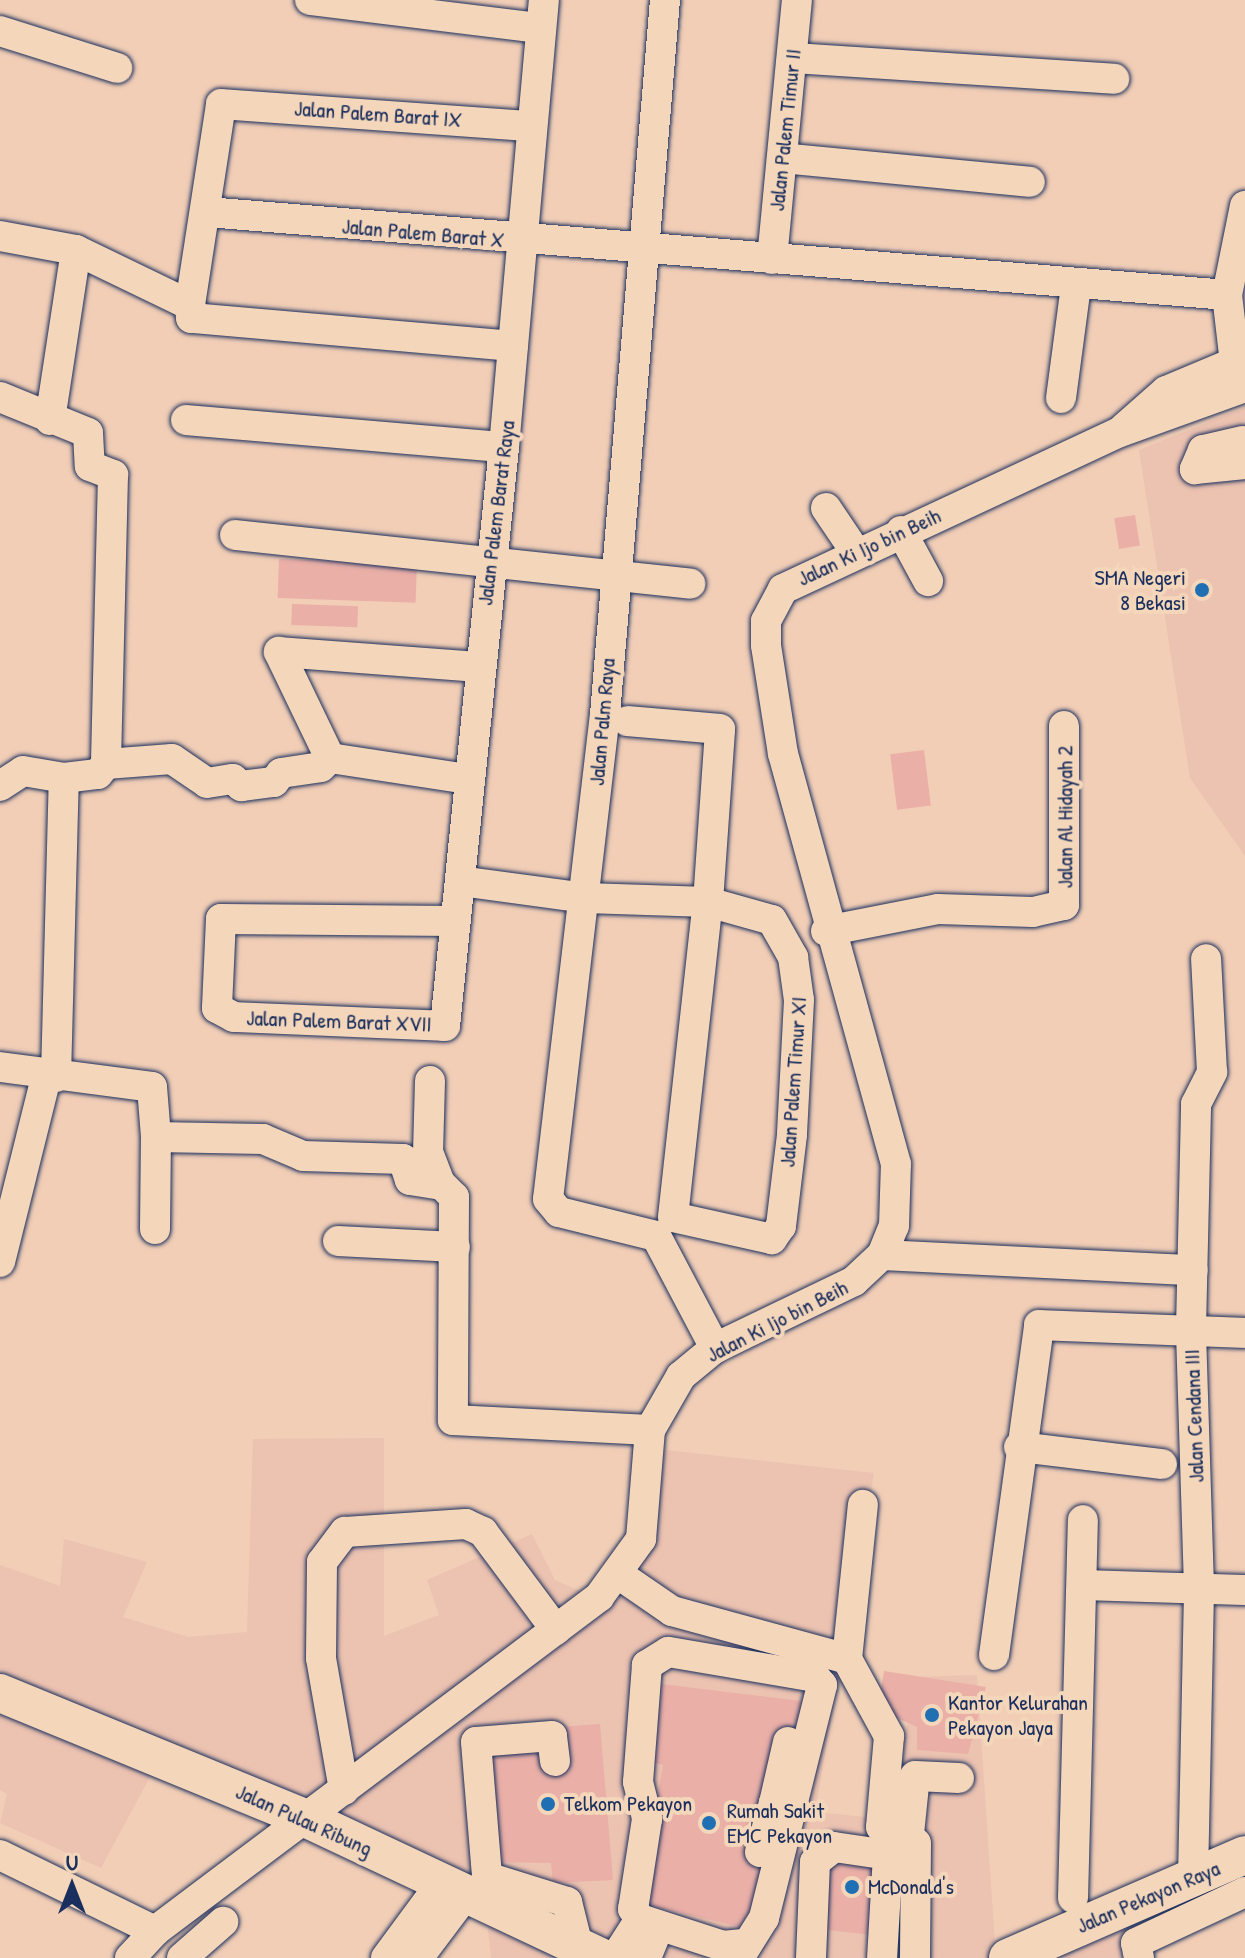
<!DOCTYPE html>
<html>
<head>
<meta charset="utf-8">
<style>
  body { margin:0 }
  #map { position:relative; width:1245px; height:1958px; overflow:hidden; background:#f2ceb6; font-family:"Patrick Hand",sans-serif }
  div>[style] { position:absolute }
  .built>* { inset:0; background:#ecc2b0 }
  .building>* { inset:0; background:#eaafa7; transform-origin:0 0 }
  .roads { filter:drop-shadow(0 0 2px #1b2f5e) drop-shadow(0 0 2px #1b2f5e) }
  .minor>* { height:30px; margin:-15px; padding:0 15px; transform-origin:15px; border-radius:15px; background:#f4d6ba }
  .major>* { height:38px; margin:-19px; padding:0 19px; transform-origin:19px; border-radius:19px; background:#f4d6ba }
  .dots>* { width:22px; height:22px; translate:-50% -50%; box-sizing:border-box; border:4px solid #f4d6ba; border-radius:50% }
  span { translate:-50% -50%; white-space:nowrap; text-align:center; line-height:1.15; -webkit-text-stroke:8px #f4d6ba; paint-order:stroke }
  .street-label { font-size:22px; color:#1b2f5e }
  .poi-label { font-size:22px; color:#1b2f5e }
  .right { translate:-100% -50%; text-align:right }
  .left { translate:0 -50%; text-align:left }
  .north { position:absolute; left:32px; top:1846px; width:80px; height:80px; -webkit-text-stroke:6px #f4d6ba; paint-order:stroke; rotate:0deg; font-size:22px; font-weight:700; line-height:32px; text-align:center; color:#1b2f5e }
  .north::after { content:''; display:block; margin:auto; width:28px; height:36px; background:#1b2f5e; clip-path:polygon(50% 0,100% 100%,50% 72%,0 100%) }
</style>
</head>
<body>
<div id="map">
  <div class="built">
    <div style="clip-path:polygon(1245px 407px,1245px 856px,1190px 778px,1139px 450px)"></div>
    <div style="clip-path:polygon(384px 1438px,384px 1636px,439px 1615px,427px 1580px,532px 1534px,555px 1580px,591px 1596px,640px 1539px,647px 1448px,874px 1473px,815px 1812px,887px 1819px,917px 1677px,977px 1675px,995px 1944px,1121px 1910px,1132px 1958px,491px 1958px,487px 1919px,158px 1762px,101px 1868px,0 1823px,7px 1794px,0 1790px,0 1565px,60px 1586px,64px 1539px,147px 1562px,123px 1617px,188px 1637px,247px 1632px,253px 1439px)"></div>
  </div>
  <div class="building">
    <div style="left:1135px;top:515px;width:31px;height:21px;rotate:81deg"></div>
    <div style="left:279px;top:559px;width:138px;height:39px;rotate:2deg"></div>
    <div style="left:292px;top:604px;width:66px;height:21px;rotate:2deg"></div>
    <div style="left:924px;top:750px;width:56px;height:34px;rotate:83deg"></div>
    <div style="clip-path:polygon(884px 1671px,986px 1687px,968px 1754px,917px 1750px,917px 1727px,878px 1709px)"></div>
    <div style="clip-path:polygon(653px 1683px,810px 1702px,745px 1928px,639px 1903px,663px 1765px,644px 1760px)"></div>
    <div style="clip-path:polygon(600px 1724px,613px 1880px,553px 1883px,551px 1863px,493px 1862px,484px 1747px,558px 1727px)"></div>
    <div style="clip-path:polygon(881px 1858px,872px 1935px,820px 1929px,823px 1862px)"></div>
  </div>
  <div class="roads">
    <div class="minor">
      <div style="left:310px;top:0;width:231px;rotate:7deg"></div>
      <div style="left:665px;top:0;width:717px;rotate:94.8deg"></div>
      <div style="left:605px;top:714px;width:488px;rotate:96.7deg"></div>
      <div style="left:548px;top:1199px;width:17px;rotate:50deg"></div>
      <div style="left:559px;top:1212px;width:100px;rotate:13.9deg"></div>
      <div style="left:656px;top:1236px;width:127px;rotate:62.2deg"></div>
      <div style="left:0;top:31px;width:123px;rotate:17.5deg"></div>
      <div style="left:793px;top:58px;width:322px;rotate:3.7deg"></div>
      <div style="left:782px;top:158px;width:249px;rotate:5.5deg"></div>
      <div style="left:207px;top:212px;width:1023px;rotate:4.65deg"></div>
      <div style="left:0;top:236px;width:77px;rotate:10.4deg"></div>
      <div style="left:76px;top:250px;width:127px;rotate:25.8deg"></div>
      <div style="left:772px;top:259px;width:260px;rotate:-84.5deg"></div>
      <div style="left:513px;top:346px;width:323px;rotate:-175deg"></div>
      <div style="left:191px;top:318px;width:13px;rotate:-94deg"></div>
      <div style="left:190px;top:305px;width:203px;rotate:-81.2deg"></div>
      <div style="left:221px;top:104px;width:310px;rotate:4.1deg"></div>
      <div style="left:1235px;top:363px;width:68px;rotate:-96.7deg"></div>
      <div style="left:1227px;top:295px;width:91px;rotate:-78.6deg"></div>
      <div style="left:0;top:397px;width:95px;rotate:22.2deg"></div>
      <div style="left:88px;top:433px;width:33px;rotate:87deg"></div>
      <div style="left:90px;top:466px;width:25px;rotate:21deg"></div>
      <div style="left:113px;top:475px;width:289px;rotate:91.4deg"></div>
      <div style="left:1061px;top:398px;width:114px;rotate:-82.4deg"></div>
      <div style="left:50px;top:420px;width:172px;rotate:-81.3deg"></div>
      <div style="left:186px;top:420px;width:319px;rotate:4.9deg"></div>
      <div style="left:1124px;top:428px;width:56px;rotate:-41.4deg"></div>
      <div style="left:1166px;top:391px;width:86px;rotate:-22.7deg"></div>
      <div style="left:1243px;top:441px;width:41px;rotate:167.3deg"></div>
      <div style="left:1203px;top:450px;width:21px;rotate:113deg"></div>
      <div style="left:1195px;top:469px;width:50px;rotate:-5.7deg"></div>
      <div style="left:826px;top:508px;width:52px;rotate:56deg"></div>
      <div style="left:901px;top:531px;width:57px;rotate:61.6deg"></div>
      <div style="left:235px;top:535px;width:458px;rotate:6.1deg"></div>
      <div style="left:330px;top:758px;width:118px;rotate:-115.7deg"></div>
      <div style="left:279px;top:652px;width:202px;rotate:4.3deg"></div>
      <div style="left:330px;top:758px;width:139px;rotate:8.7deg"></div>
      <div style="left:0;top:786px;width:27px;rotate:-33deg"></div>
      <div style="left:23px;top:771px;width:42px;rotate:9.7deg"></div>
      <div style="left:64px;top:778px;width:34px;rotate:-7deg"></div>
      <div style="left:98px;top:774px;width:13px;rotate:-51deg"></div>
      <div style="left:106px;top:764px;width:66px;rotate:-4.3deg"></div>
      <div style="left:172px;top:759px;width:42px;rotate:34.4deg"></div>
      <div style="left:207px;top:783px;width:26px;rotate:-9deg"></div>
      <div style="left:233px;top:779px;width:11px;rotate:41deg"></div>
      <div style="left:241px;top:786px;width:33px;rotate:-7deg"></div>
      <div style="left:274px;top:782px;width:11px;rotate:-52deg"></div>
      <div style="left:281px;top:773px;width:40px;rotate:-8.5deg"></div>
      <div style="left:321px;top:767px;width:13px;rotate:-45deg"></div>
      <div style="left:460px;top:881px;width:126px;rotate:7.7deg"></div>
      <div style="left:585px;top:898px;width:123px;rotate:1.9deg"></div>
      <div style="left:708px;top:902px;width:66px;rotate:15.7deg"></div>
      <div style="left:772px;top:920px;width:43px;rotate:60.4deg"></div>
      <div style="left:793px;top:957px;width:43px;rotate:82.1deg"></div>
      <div style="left:799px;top:1000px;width:135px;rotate:93deg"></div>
      <div style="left:792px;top:1135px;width:92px;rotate:96.9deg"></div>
      <div style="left:781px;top:1226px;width:16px;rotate:125deg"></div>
      <div style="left:772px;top:1239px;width:101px;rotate:-167.5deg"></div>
      <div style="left:673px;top:1217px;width:317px;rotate:-83.7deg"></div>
      <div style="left:708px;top:902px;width:173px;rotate:-86deg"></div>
      <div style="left:720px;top:729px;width:93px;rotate:-175.1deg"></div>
      <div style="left:455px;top:921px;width:234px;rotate:-179.5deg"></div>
      <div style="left:221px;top:919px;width:89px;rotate:92.6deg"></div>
      <div style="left:217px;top:1008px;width:19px;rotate:28deg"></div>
      <div style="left:234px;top:1017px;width:211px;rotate:2.4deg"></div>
      <div style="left:445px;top:1026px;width:582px;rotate:-84.18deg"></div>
      <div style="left:504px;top:447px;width:449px;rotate:-84.9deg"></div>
      <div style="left:826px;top:931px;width:114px;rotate:-11.1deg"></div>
      <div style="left:938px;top:909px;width:95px;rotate:1.8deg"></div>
      <div style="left:1033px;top:912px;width:32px;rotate:-13deg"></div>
      <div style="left:1064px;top:905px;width:179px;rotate:-90deg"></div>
      <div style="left:0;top:1067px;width:153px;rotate:7.5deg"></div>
      <div style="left:152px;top:1087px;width:50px;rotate:85.4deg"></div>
      <div style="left:156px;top:1137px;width:107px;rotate:1.1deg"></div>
      <div style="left:263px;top:1139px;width:43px;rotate:23deg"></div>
      <div style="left:303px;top:1156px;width:100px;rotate:1.7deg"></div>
      <div style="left:403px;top:1159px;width:22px;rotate:72deg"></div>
      <div style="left:410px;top:1180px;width:32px;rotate:9deg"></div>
      <div style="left:442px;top:1185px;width:17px;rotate:45deg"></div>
      <div style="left:454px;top:1197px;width:223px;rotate:90.3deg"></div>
      <div style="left:453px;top:1420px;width:197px;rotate:2.9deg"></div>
      <div style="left:56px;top:1077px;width:299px;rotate:-88.5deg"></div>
      <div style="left:430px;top:1081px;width:71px;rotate:91.6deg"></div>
      <div style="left:428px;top:1152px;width:34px;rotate:69deg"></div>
      <div style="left:155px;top:1229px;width:92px;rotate:-89.4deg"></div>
      <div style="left:338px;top:1241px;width:117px;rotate:2.9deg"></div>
      <div style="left:882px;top:1255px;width:311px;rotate:2.8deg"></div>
      <div style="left:0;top:1262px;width:191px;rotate:-76deg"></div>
      <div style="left:1019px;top:1447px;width:144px;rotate:6.8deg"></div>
      <div style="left:621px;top:1576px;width:62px;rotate:34.5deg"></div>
      <div style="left:672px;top:1611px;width:181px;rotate:15.3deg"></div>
      <div style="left:1082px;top:1585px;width:163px;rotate:1.8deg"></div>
      <div style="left:994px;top:1655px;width:333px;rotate:-82.2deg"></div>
      <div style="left:1039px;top:1325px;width:206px;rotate:2.2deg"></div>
      <div style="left:847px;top:1659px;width:88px;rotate:61.4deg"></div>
      <div style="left:889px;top:1736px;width:91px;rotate:95deg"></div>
      <div style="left:881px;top:1827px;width:38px;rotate:25deg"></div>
      <div style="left:916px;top:1843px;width:115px;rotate:90.5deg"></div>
      <div style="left:847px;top:1659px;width:155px;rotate:-84.1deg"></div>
      <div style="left:788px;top:1742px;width:63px;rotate:102.9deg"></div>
      <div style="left:774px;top:1803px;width:20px;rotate:9deg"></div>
      <div style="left:555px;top:1761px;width:25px;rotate:-97deg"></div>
      <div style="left:552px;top:1736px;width:76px;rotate:175.5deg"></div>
      <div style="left:476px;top:1742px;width:135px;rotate:85.3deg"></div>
      <div style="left:487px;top:1877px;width:84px;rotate:17.4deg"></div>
      <div style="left:567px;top:1902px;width:45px;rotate:76deg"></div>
      <div style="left:344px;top:1790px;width:134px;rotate:-99.9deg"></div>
      <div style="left:321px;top:1658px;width:96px;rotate:-89.4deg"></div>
      <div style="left:322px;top:1562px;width:38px;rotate:-53deg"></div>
      <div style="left:345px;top:1532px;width:121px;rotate:-3.8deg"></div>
      <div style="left:466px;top:1524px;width:19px;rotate:25deg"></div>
      <div style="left:483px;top:1532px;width:122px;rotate:53.3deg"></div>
      <div style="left:909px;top:1834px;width:58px;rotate:-84.1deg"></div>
      <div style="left:915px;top:1776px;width:44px;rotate:2.6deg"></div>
      <div style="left:760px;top:1852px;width:51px;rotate:-74.1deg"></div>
      <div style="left:0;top:1855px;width:173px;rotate:26.1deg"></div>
      <div style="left:1193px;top:1878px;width:291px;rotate:-88.8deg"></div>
      <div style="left:1199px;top:1587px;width:258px;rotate:-91.8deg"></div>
      <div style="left:1191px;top:1329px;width:225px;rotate:-88.7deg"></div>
      <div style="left:1196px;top:1104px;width:36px;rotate:-63deg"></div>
      <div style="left:1212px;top:1072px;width:113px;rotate:-93deg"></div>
      <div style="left:1073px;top:1898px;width:378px;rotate:-88.5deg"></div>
      <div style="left:130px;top:1958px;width:37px;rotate:-47deg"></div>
      <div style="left:155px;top:1931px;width:556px;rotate:-36.95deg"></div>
      <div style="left:599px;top:1597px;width:72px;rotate:-54.1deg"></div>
      <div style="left:641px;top:1539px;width:109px;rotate:-85.3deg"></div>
      <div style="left:650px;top:1430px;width:62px;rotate:-60.1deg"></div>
      <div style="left:681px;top:1376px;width:44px;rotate:-39.5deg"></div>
      <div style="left:715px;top:1348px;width:154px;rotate:-25.7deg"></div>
      <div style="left:854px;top:1281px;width:38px;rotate:-43deg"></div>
      <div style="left:882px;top:1255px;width:31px;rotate:-68deg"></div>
      <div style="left:894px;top:1226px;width:62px;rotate:-88.2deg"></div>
      <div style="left:896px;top:1164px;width:425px;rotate:-105.4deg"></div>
      <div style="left:783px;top:754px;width:110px;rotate:-98.9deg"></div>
      <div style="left:766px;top:645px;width:24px;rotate:-90deg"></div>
      <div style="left:766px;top:621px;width:36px;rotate:-62deg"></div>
      <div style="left:783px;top:589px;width:372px;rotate:-25deg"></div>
      <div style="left:1120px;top:432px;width:133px;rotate:-19.8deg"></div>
      <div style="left:182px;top:1958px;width:55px;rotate:-41.3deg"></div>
      <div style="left:386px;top:1958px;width:94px;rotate:-53.6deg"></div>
      <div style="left:418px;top:1958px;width:81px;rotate:-53deg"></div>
      <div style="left:615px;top:1958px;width:46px;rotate:-57.3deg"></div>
      <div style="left:646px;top:1958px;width:35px;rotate:-68deg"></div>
      <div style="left:739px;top:1958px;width:47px;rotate:-58deg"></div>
      <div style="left:764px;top:1918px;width:240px;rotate:-76deg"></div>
      <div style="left:822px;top:1685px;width:11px;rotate:-131deg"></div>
      <div style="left:815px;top:1677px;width:149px;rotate:-170.3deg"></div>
      <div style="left:668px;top:1652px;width:25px;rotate:148deg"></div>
      <div style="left:647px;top:1665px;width:117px;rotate:94.4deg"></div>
      <div style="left:638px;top:1782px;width:38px;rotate:76deg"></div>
      <div style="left:647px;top:1819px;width:91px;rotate:98.8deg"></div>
      <div style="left:633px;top:1909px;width:12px;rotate:55deg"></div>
      <div style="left:640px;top:1919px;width:87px;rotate:18deg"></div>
      <div style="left:723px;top:1946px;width:20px;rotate:-6deg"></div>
      <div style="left:811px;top:1958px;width:96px;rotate:-87.6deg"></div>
      <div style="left:815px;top:1862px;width:24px;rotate:-38deg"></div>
      <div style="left:834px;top:1847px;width:55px;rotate:8.4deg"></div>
      <div style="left:888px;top:1855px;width:103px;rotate:93.3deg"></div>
      <div style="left:1139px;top:1958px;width:15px;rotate:-101deg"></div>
      <div style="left:1136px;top:1943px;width:120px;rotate:-25.1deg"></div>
    </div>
    <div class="major">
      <div style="left:0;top:1693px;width:330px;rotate:22.3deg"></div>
      <div style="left:305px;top:1818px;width:329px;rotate:25.2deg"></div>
      <div style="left:1008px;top:1958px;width:258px;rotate:-23.5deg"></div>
    </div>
  </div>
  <div class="dots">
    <div style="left:1202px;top:590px;background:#1f6fb2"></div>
    <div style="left:932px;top:1715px;background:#1f6fb2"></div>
    <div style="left:548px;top:1804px;background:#1f6fb2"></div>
    <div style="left:709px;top:1823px;background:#1f6fb2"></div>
    <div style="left:852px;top:1887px;background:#1f6fb2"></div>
  </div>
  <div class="street-label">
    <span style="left:378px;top:114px;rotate:4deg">Jalan Palem Barat IX</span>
    <span style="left:785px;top:130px;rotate:-84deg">Jalan Palem Timur II</span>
    <span style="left:423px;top:233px;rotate:5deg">Jalan Palem Barat X</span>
    <span style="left:496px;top:513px;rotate:-83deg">Jalan Palem Barat Raya</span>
    <span style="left:869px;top:547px;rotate:-25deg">Jalan Ki Ijo bin Beih</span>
    <span style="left:602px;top:722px;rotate:-85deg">Jalan Palm Raya</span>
    <span style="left:1065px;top:817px;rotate:-90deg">Jalan Al Hidayah 2</span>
    <span style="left:339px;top:1021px;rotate:2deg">Jalan Palem Barat XVII</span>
    <span style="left:793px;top:1082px;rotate:-86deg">Jalan Palem Timur XI</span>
    <span style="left:777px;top:1321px;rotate:-27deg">Jalan Ki Ijo bin Beih</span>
    <span style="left:1194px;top:1416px;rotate:-92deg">Jalan Cendana III</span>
    <span style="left:304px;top:1820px;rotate:24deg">Jalan Pulau Ribung</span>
    <span style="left:1148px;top:1897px;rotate:-23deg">Jalan Pekayon Raya</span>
  </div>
  <div class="poi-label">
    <span class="right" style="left:1186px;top:590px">SMA Negeri<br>8 Bekasi</span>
    <span class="left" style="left:948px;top:1715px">Kantor Kelurahan<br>Pekayon Jaya</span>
    <span class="left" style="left:564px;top:1804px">Telkom Pekayon</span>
    <span class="left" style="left:727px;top:1823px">Rumah Sakit<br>EMC Pekayon</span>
    <span class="left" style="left:868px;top:1887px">McDonald's</span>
  </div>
  <div class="north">U</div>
</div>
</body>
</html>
